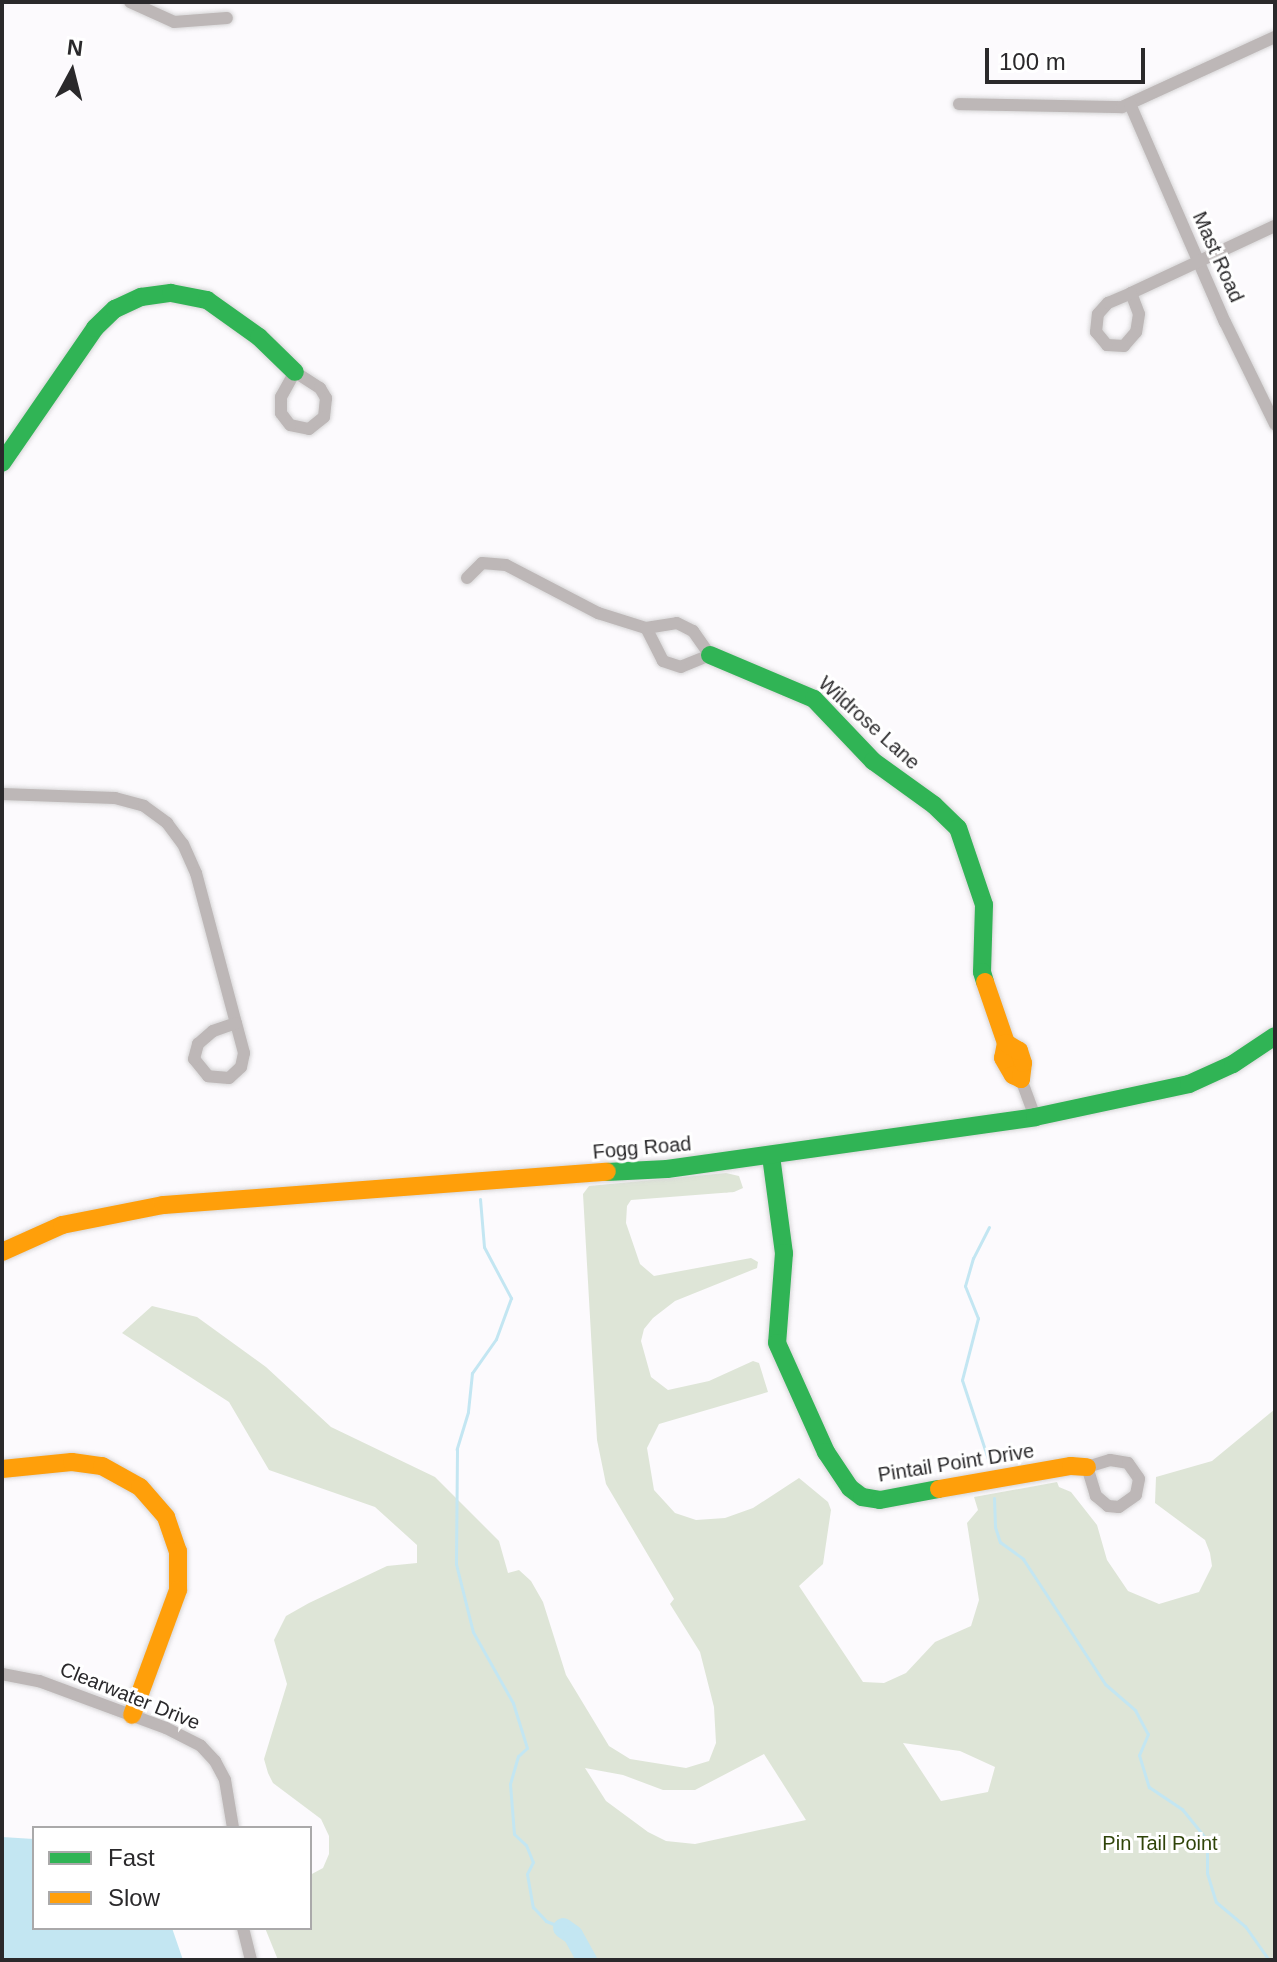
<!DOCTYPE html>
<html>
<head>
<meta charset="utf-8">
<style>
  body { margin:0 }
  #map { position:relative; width:1277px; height:1962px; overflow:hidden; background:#fcfafd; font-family:Arial,sans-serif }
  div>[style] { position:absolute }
  .green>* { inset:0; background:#dee5d7 }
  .water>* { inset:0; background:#c3e6f2 }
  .stream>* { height:3px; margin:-1.5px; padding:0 1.5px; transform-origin:1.5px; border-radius:1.5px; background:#c3e6f2 }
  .river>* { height:20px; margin:-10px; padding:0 10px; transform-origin:10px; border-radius:10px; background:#c3e6f2 }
  .roads { filter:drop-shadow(0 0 2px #d6d5d6) drop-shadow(0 0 2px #d6d5d6) }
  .street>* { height:12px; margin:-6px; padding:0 6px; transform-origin:6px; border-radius:6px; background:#bdb7b7 }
  .fast>* { height:18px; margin:-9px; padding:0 9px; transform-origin:9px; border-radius:9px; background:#30b455 }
  .slow>* { height:18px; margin:-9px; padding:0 9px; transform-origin:9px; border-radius:9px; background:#ff9f0a }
  span { translate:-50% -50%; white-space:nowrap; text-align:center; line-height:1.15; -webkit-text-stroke:6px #fff; paint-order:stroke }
  .street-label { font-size:20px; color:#2a292b }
  .park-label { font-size:20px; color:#2f4409 }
  .frame { position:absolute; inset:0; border:4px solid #2a292b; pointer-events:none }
  .legend { position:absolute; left:32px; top:1826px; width:280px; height:104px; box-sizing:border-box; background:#fff; border:2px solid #aaa9aa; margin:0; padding:10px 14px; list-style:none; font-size:24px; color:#2a292b }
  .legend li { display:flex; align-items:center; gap:16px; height:40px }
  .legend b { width:40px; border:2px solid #aaa9aa }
  .north { position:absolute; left:32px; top:32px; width:80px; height:80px; -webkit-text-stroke:6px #fff; paint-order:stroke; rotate:7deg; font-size:22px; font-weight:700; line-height:32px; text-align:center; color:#2a292b }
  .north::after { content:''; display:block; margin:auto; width:28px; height:36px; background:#2a292b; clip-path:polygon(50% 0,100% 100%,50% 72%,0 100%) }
  .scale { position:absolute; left:985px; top:48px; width:160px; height:36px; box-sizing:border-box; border:4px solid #2a292b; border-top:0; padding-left:10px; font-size:24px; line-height:28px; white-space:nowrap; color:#2a292b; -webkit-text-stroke:6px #fff; paint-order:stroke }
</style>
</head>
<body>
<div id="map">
  <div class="green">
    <div style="clip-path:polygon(evenodd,726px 1173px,739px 1176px,743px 1188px,734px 1192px,631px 1200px,627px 1206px,626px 1223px,640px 1264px,654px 1276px,751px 1258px,758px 1262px,757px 1268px,675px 1301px,653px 1318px,644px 1329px,641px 1341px,651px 1377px,668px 1390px,709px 1381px,753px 1361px,759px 1363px,768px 1392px,659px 1424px,647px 1448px,654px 1490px,675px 1513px,696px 1520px,725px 1518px,753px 1508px,799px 1478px,828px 1502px,831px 1510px,823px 1564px,799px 1586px,863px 1682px,884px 1683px,906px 1673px,935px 1642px,971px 1626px,979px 1600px,967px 1523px,978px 1510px,974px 1497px,1057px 1482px,1059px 1487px,1071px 1492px,1097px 1525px,1107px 1560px,1128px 1591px,1159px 1604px,1199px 1592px,1212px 1566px,1210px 1553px,1205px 1540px,1155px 1503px,1156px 1477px,1212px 1461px,1275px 1409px,1275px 1960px,278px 1960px,265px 1928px,310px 1928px,310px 1875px,323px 1868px,329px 1854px,329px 1836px,321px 1819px,273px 1783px,268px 1773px,264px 1759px,287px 1684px,274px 1640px,286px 1616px,309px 1603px,387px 1566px,417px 1563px,417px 1545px,375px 1507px,269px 1470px,229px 1402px,122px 1333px,152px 1306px,197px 1317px,266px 1367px,331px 1427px,435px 1477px,499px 1541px,508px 1573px,519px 1570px,531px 1581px,543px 1602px,566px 1675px,609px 1746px,630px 1759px,686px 1768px,709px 1761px,716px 1743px,714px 1707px,700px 1652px,670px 1604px,674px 1599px,606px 1484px,597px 1440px,583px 1194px,589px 1186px,726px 1173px,903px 1743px,960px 1751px,995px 1767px,988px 1792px,941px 1801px,903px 1743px,726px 1173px,764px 1754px,806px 1820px,695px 1844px,666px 1841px,648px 1832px,606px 1801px,585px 1768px,623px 1775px,663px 1790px,695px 1790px,764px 1754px)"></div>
  </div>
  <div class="water">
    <div style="clip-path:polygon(2px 1837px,34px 1839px,34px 1928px,172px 1928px,183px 1960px,2px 1960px)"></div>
  </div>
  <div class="stream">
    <div style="left:480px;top:1199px;width:48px;rotate:85.2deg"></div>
    <div style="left:484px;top:1247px;width:58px;rotate:62.1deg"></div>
    <div style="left:511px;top:1298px;width:44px;rotate:110.1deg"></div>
    <div style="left:496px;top:1339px;width:42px;rotate:125.2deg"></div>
    <div style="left:472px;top:1373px;width:39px;rotate:96deg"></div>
    <div style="left:468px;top:1412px;width:39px;rotate:107deg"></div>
    <div style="left:457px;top:1449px;width:115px;rotate:90.5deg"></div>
    <div style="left:456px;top:1564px;width:70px;rotate:76deg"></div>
    <div style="left:473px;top:1632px;width:81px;rotate:60.6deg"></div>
    <div style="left:513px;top:1703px;width:47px;rotate:72.7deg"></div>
    <div style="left:527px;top:1748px;width:12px;rotate:138deg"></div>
    <div style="left:518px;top:1756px;width:29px;rotate:106deg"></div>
    <div style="left:510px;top:1784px;width:50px;rotate:85.4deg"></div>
    <div style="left:514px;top:1834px;width:16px;rotate:43deg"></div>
    <div style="left:526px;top:1845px;width:18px;rotate:68deg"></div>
    <div style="left:533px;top:1862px;width:13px;rotate:117deg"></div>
    <div style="left:527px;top:1874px;width:34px;rotate:80deg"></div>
    <div style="left:533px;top:1907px;width:19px;rotate:47deg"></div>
    <div style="left:546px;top:1921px;width:18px;rotate:22deg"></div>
    <div style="left:989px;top:1227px;width:35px;rotate:117deg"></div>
    <div style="left:973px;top:1258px;width:29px;rotate:106deg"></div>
    <div style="left:965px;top:1286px;width:35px;rotate:68deg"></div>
    <div style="left:978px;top:1318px;width:64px;rotate:104.5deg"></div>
    <div style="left:962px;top:1380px;width:89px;rotate:71.8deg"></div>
    <div style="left:994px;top:1498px;width:29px;rotate:88deg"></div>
    <div style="left:995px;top:1527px;width:16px;rotate:72deg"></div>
    <div style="left:1000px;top:1542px;width:29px;rotate:36deg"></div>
    <div style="left:1023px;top:1559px;width:149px;rotate:56.7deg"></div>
    <div style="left:1105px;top:1684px;width:40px;rotate:41deg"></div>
    <div style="left:1135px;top:1710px;width:27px;rotate:62deg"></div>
    <div style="left:1148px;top:1734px;width:23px;rotate:113deg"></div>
    <div style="left:1139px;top:1755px;width:34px;rotate:73deg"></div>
    <div style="left:1149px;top:1787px;width:40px;rotate:34deg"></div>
    <div style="left:1182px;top:1809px;width:40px;rotate:51deg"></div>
    <div style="left:1207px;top:1840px;width:33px;rotate:90deg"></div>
    <div style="left:1207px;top:1873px;width:30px;rotate:73deg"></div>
    <div style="left:1216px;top:1902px;width:38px;rotate:40deg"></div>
    <div style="left:1245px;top:1926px;width:42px;rotate:54.8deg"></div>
  </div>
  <div class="river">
    <div style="left:563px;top:1928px;width:12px;rotate:35deg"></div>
    <div style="left:573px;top:1935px;width:29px;rotate:61deg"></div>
  </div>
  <div class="roads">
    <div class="street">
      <div style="left:130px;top:2px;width:48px;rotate:24.4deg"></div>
      <div style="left:174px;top:22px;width:53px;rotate:-4.3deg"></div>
      <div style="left:959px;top:104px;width:163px;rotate:1.1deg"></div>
      <div style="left:1122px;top:107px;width:168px;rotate:-24.6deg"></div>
      <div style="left:1130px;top:104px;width:238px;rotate:66.5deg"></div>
      <div style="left:1225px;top:322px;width:114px;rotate:63.9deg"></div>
      <div style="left:1131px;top:293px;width:159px;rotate:-25deg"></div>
      <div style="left:1131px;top:293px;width:22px;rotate:69deg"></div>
      <div style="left:1139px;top:314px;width:18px;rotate:99deg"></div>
      <div style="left:1136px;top:332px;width:18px;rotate:131deg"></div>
      <div style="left:1124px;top:346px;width:17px;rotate:-177deg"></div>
      <div style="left:1107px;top:345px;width:17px;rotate:-130deg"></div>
      <div style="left:1096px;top:332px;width:18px;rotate:-84deg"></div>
      <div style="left:1098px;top:314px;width:15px;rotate:-48deg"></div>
      <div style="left:1108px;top:303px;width:25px;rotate:-23deg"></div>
      <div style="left:295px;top:372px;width:30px;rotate:33deg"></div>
      <div style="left:320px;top:388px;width:12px;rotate:59deg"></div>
      <div style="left:326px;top:398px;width:19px;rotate:96deg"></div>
      <div style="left:324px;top:417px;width:19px;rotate:141deg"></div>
      <div style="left:309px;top:429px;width:19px;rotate:-168deg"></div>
      <div style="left:290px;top:425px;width:15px;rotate:-127deg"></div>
      <div style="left:281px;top:413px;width:16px;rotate:-90deg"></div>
      <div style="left:281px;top:397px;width:29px;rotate:-61deg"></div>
      <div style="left:467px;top:578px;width:21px;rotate:-45deg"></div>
      <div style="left:482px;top:563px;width:24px;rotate:5deg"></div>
      <div style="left:506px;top:565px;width:104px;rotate:27.6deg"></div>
      <div style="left:598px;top:613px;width:50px;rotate:17.4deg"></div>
      <div style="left:677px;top:623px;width:18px;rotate:27deg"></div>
      <div style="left:693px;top:631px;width:29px;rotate:55deg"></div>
      <div style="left:710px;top:655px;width:31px;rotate:158deg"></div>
      <div style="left:681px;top:667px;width:19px;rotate:-162deg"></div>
      <div style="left:663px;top:661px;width:37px;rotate:-117deg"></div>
      <div style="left:646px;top:628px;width:31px;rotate:-9deg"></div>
      <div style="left:2px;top:794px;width:113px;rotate:2deg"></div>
      <div style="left:115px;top:798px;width:30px;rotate:15deg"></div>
      <div style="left:144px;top:806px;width:29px;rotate:36deg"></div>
      <div style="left:167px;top:823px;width:26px;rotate:53deg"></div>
      <div style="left:183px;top:844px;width:32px;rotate:66deg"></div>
      <div style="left:196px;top:873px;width:155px;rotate:75.1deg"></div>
      <div style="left:236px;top:1023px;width:31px;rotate:75deg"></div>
      <div style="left:244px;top:1053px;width:14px;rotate:102deg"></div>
      <div style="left:241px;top:1067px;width:16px;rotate:137deg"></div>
      <div style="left:229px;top:1078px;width:21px;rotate:-175deg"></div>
      <div style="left:208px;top:1076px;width:22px;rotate:-129deg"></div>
      <div style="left:194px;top:1059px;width:16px;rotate:-75deg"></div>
      <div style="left:198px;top:1044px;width:20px;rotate:-41deg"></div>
      <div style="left:213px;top:1031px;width:24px;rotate:-19deg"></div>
      <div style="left:1021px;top:1079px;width:40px;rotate:69.8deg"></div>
      <div style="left:1110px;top:1460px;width:18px;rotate:9deg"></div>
      <div style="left:1128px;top:1463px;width:19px;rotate:55deg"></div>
      <div style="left:1139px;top:1479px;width:16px;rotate:101deg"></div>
      <div style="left:1136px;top:1495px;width:21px;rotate:145deg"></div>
      <div style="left:1119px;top:1507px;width:11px;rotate:-175deg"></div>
      <div style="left:1108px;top:1506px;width:16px;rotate:-140deg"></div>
      <div style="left:1096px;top:1496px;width:30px;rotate:-107deg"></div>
      <div style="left:1087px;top:1467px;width:24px;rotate:-17deg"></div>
      <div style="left:2px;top:1674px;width:38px;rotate:11deg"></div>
      <div style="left:39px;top:1681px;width:135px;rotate:20.3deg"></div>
      <div style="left:166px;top:1728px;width:39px;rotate:27deg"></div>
      <div style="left:201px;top:1746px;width:21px;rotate:47deg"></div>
      <div style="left:215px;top:1761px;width:21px;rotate:62deg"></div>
      <div style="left:225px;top:1780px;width:49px;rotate:80.5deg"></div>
      <div style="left:243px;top:1928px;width:33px;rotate:76deg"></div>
    </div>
    <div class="fast">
      <div style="left:2px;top:463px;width:164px;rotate:-55.4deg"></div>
      <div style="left:95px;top:328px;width:28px;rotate:-44deg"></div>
      <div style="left:115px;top:309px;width:29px;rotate:-25deg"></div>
      <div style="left:141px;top:297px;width:30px;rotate:-8deg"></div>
      <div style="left:171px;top:293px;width:37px;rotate:11deg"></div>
      <div style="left:207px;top:300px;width:64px;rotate:35.4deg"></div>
      <div style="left:259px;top:337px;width:50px;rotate:44.2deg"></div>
      <div style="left:710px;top:655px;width:113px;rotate:22.9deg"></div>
      <div style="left:814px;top:699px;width:86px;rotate:46.4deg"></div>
      <div style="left:873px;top:761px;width:75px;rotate:35.8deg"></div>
      <div style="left:934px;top:805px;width:33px;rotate:44deg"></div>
      <div style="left:958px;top:828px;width:81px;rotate:71.3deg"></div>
      <div style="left:984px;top:905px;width:67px;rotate:91.7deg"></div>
      <div style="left:982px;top:972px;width:10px;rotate:73deg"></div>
      <div style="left:771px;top:1156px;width:98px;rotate:82.4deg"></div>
      <div style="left:784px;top:1253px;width:90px;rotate:94.4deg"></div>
      <div style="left:777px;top:1343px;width:120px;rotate:65.8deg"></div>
      <div style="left:826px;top:1452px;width:43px;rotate:56.3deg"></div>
      <div style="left:850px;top:1488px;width:15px;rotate:37deg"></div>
      <div style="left:862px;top:1497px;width:18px;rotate:9deg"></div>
      <div style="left:880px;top:1500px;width:60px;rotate:-10.6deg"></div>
      <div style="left:607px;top:1172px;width:60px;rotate:-2.9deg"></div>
      <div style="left:667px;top:1169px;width:372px;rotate:-8deg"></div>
      <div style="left:1035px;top:1117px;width:157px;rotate:-12.1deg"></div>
      <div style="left:1189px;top:1084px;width:48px;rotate:-24.4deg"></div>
      <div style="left:1233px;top:1064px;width:50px;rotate:-33.7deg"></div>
    </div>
    <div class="slow">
      <div style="left:985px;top:982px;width:65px;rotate:71deg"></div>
      <div style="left:1006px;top:1043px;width:15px;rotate:101deg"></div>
      <div style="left:1003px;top:1058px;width:20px;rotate:60deg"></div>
      <div style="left:1013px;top:1075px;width:9px;rotate:27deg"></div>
      <div style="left:1021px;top:1079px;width:16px;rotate:-83deg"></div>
      <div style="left:1023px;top:1063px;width:13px;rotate:-108deg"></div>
      <div style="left:1019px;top:1051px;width:15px;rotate:-148deg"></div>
      <div style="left:2px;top:1252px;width:66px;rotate:-24.2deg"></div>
      <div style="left:62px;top:1225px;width:103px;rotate:-11.2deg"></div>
      <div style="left:163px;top:1205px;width:445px;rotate:-4.3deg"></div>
      <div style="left:2px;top:1469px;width:70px;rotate:-5.7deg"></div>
      <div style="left:72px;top:1462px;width:30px;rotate:8deg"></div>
      <div style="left:102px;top:1466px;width:43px;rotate:28.9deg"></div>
      <div style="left:140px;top:1487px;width:40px;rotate:49deg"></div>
      <div style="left:166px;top:1517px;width:36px;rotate:71deg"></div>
      <div style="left:178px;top:1551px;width:39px;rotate:90deg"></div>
      <div style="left:178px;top:1590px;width:133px;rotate:110.2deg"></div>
      <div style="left:939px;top:1489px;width:134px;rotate:-9.9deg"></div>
      <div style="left:1071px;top:1466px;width:16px;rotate:4deg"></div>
    </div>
  </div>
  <div class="street-label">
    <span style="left:1218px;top:257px;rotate:66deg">Mast Road</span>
    <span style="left:869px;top:723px;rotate:42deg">Wildrose Lane</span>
    <span style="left:642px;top:1148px;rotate:-5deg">Fogg Road</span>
    <span style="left:956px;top:1463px;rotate:-9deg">Pintail Point Drive</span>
    <span style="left:130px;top:1696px;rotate:22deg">Clearwater Drive</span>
  </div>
  <div class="park-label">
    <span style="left:1160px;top:1843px">Pin Tail Point</span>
  </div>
  <div class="frame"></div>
  <ul class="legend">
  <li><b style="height:10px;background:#30b455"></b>Fast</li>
  <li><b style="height:10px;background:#ff9f0a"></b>Slow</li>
  </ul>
  <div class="north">N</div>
  <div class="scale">100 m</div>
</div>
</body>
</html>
